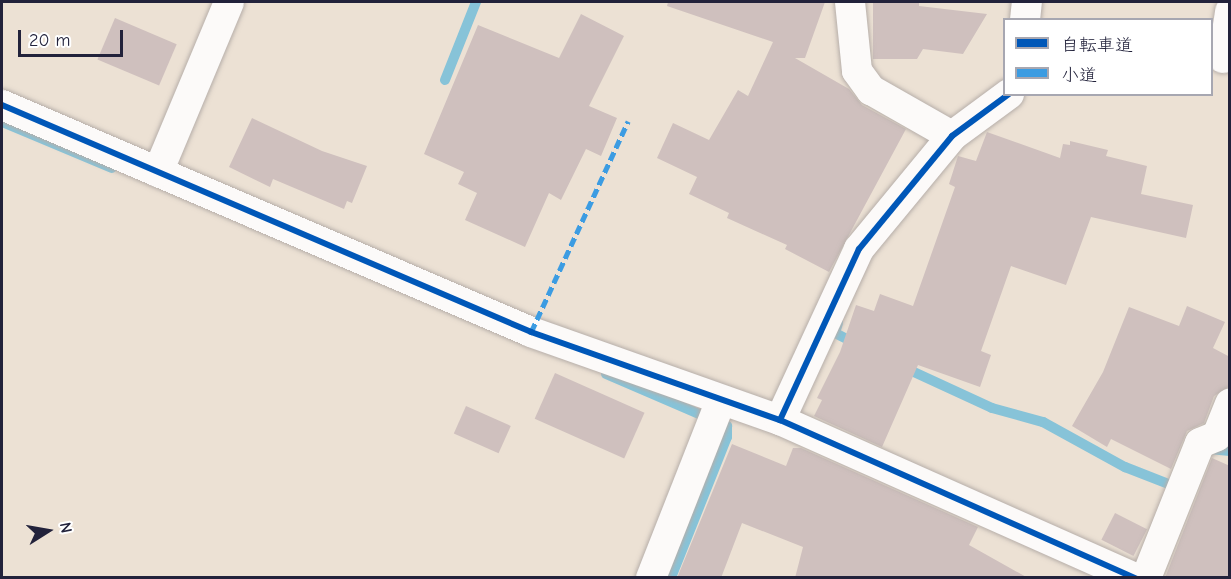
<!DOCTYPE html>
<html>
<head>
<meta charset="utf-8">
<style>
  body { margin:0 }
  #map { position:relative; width:1231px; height:579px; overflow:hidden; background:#ece1d4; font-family:"Comic Neue","Klee One",sans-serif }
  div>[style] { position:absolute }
  .stream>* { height:10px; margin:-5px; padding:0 5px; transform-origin:5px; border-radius:5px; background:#87c3d8 }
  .building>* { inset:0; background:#cfc0be; transform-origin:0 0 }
  .roads { filter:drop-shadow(0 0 2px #b6aea9) drop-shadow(0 0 2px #b6aea9) }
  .minor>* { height:30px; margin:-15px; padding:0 15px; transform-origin:15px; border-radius:15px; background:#fcfaf9 }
  .quiet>* { height:4.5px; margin-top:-2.25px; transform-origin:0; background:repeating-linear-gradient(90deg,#3c9ce2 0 9px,transparent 0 13.5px) }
  .cycleway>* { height:6px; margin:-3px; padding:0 3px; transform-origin:3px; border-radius:3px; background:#0057b8 }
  span { translate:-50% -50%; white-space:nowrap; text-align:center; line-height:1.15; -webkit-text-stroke:5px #fff; paint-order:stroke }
  .frame { position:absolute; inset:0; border:3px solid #22223b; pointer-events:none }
  .legend { position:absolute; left:1003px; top:18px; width:210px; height:78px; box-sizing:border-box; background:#fff; border:2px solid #a7a7b1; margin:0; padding:8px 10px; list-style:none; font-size:18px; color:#22223b }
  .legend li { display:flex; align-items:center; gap:12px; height:30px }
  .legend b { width:30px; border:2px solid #a7a7b1 }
  .north { position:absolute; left:18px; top:501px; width:60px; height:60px; -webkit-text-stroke:4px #fff; paint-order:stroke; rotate:79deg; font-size:16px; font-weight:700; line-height:24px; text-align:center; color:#22223b }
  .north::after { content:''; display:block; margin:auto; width:21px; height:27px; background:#22223b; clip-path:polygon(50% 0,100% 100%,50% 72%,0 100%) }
  .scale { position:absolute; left:18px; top:30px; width:105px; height:27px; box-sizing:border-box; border:3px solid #22223b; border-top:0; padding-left:8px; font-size:18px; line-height:21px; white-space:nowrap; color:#22223b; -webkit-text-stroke:4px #fff; paint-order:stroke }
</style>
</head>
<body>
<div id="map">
  <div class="stream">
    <div style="left:445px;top:80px;width:84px;rotate:-68.3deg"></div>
    <div style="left:2px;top:122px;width:119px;rotate:22.7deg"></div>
    <div style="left:838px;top:323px;width:10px;rotate:107deg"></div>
    <div style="left:835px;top:333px;width:25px;rotate:27deg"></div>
    <div style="left:903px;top:367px;width:98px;rotate:24.7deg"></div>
    <div style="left:992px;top:408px;width:53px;rotate:15.4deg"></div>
    <div style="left:1043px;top:422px;width:94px;rotate:28.8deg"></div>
    <div style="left:1125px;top:467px;width:58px;rotate:21.3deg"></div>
    <div style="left:606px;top:374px;width:132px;rotate:23.3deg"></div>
    <div style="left:727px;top:426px;width:11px;rotate:90deg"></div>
    <div style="left:727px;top:437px;width:152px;rotate:111.7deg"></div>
    <div style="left:1210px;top:449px;width:20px;rotate:6deg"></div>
  </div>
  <div class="building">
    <div style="clip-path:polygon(668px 2px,825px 2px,805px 58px,795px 58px,849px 89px,862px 105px,906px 129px,829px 272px,785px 249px,787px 245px,727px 218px,729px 213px,689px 194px,697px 177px,657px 158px,673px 123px,709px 140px,738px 90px,748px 96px,773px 42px,667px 6px)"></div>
    <div style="clip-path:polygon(873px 2px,919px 2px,919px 6px,987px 14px,963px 54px,923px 49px,917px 59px,873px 59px)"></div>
    <div style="clip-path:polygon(581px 14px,624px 36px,589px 106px,617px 118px,601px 156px,586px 149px,561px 200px,549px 193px,525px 247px,465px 220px,477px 193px,458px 184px,464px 172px,424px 154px,478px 25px,559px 58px)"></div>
    <div style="left:115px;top:18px;width:67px;height:45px;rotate:23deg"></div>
    <div style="clip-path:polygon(252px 118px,322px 151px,367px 166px,352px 203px,347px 201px,344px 209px,273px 179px,270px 187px,229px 167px)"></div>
    <div style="clip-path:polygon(987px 132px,1060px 158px,1063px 144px,1070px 145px,1070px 141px,1108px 150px,1106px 156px,1147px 166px,1141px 194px,1193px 205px,1186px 238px,1091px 217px,1066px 285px,1011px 266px,981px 351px,991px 355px,980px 387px,918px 365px,882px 447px,814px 416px,822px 400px,817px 398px,840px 352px,856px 305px,874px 311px,880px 294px,913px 306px,955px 187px,949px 184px,958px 156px,976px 161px)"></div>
    <div style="clip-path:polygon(1187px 306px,1225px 322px,1213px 348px,1230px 357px,1230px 386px,1214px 396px,1204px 423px,1187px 431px,1171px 469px,1111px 439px,1107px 447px,1072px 426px,1103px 372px,1129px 307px,1179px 326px)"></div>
    <div style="left:555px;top:373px;width:98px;height:50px;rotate:24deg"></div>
    <div style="left:466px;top:406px;width:49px;height:30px;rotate:24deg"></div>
    <div style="clip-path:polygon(732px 444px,786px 466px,793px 448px,801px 448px,978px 527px,969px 545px,1028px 578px,795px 578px,803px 547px,742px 523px,721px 578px,677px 578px)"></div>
    <div style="clip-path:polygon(1212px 458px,1230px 466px,1230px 578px,1165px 578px)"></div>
    <div style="left:1115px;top:513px;width:36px;height:30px;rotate:27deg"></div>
  </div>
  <div class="roads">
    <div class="minor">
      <div style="left:850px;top:2px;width:69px;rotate:84.2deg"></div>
      <div style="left:857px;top:71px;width:24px;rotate:54deg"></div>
      <div style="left:871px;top:90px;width:93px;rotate:29.6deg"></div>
      <div style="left:1025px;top:20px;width:18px;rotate:-84deg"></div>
      <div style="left:1223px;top:58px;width:47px;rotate:-81.3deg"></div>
      <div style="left:2px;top:105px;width:576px;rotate:23.22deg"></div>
      <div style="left:531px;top:332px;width:264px;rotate:19.5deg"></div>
      <div style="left:780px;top:420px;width:389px;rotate:24deg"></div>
      <div style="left:158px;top:172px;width:184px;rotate:-67.3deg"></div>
      <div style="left:780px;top:420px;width:188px;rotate:-65.2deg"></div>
      <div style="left:859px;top:249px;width:146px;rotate:-50.5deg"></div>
      <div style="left:952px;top:136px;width:71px;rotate:-36.4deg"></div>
      <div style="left:651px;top:578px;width:191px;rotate:-68.5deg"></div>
      <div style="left:1146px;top:578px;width:145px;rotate:-68.2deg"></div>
      <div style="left:1200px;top:443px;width:18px;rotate:-22deg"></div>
      <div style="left:1217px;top:436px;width:35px;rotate:-68deg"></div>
    </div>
  </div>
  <div class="quiet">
    <div style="left:531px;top:332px;width:232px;rotate:-65.3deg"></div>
  </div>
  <div class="cycleway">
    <div style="left:2px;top:105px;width:576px;rotate:23.22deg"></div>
    <div style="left:531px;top:332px;width:264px;rotate:19.5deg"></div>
    <div style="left:780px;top:420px;width:389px;rotate:24deg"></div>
    <div style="left:780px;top:420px;width:188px;rotate:-65.2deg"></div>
    <div style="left:859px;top:249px;width:146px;rotate:-50.5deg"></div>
    <div style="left:952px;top:136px;width:71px;rotate:-36.4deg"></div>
  </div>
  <div class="frame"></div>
  <ul class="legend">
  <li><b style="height:8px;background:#0057b8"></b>自転車道</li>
  <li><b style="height:8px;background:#3c9ce2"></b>小道</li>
  </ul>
  <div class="north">N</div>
  <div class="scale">20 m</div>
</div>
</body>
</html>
